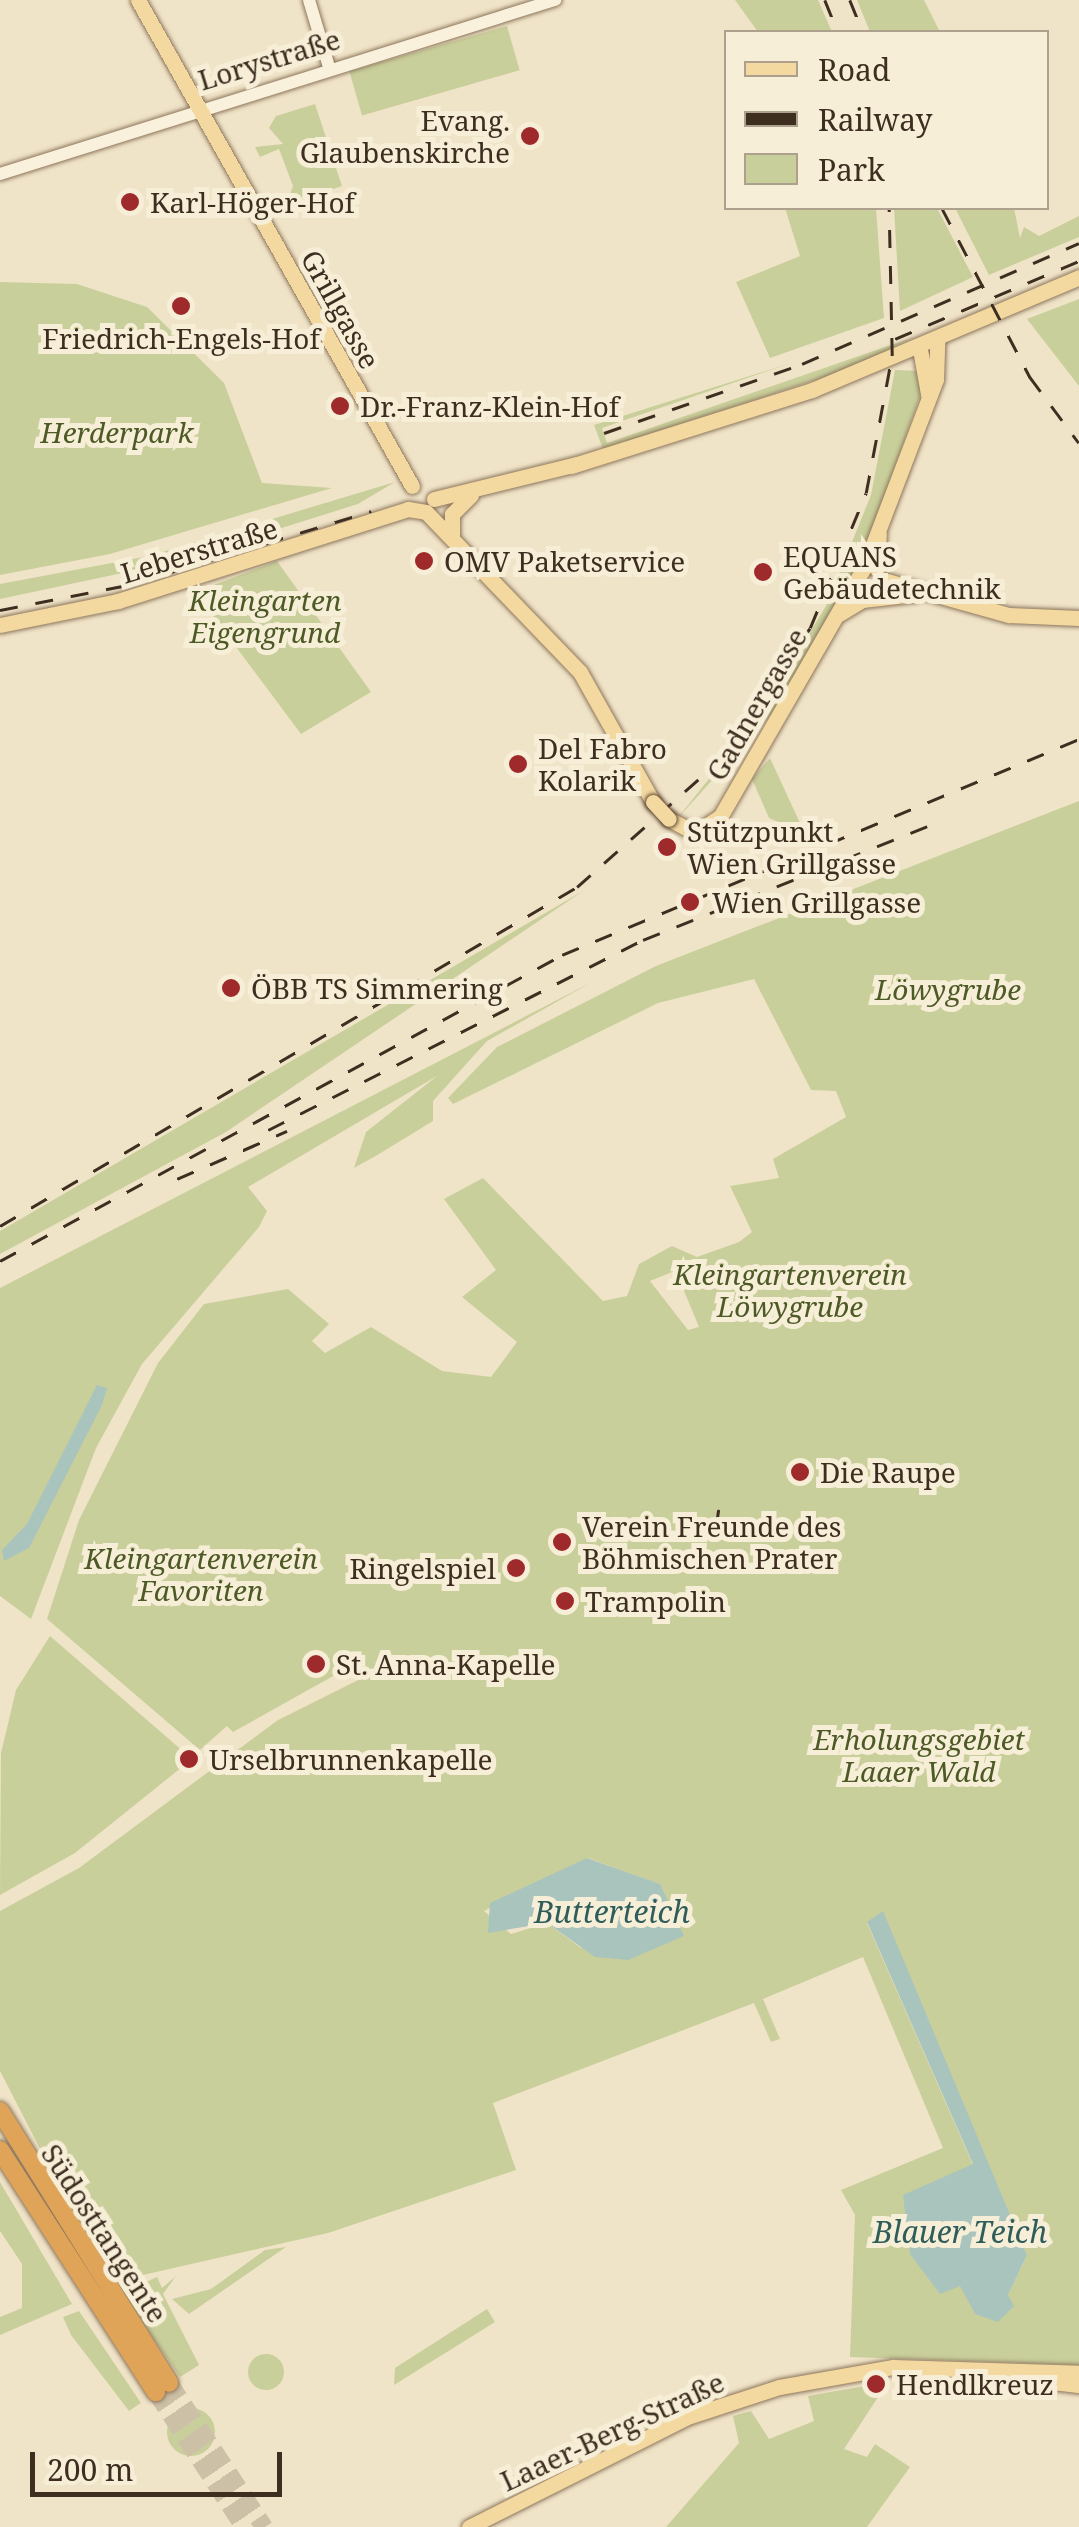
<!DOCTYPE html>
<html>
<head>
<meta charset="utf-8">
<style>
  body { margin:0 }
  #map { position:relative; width:1079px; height:2527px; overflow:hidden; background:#f0e4c8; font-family:"Noto Serif",serif }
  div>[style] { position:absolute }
  .green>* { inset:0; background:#c9cf9b; transform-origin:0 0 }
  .round { border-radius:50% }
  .water>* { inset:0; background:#a9c4bc }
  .highway-tunnel>* { height:18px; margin-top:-9px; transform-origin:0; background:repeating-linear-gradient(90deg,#ccc0a6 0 18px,transparent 0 27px) }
  .roads { filter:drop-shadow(0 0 2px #8d765c) drop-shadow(0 0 2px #8d765c) }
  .minor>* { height:12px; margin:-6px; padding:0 6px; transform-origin:6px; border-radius:6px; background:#faf1dc }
  .major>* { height:15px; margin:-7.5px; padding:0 7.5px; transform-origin:7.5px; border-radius:7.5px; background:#f3d9a0 }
  .highway>* { height:18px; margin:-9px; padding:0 9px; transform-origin:9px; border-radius:9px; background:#e0a458 }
  .tram>* { height:2.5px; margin:-1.25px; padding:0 1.25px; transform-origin:1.25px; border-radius:1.25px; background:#3d2e20 }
  .rail>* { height:2.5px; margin-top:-1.25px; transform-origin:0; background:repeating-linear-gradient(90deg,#3d2e20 0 18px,transparent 0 36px) }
  .bridges { filter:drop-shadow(0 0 2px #5b4430) drop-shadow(0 0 2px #5b4430) }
  .major-bridge>* { height:15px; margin:-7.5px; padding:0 7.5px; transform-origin:7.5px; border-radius:7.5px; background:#f3d9a0 }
  .dots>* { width:28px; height:28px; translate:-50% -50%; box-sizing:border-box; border:5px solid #f7eed8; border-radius:50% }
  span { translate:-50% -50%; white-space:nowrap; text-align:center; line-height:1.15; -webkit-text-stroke:10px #f7eed8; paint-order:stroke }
  .street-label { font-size:28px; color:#3d2e20 }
  .poi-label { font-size:28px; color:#3d2e20 }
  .right { translate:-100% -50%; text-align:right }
  .left { translate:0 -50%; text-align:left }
  .park-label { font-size:28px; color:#4d5a26; font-style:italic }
  .water-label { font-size:30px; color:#2f5d5a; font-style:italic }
  .legend { position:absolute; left:724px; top:30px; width:325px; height:180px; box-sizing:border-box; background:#f7eed8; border:2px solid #ada18e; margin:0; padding:12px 18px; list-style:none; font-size:30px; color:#3d2e20 }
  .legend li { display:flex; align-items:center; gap:20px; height:50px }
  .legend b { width:50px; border:2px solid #ada18e }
  .scale { position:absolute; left:30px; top:2452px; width:252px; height:45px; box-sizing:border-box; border:5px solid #3d2e20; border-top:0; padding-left:12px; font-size:30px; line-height:35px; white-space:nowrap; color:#3d2e20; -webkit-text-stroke:8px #f7eed8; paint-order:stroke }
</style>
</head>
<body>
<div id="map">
  <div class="green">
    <div style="clip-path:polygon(735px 0,818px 0,832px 32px,758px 32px)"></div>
    <div style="clip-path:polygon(857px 0,924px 0,940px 32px,870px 32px)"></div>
    <div style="left:507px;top:26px;width:46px;height:164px;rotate:74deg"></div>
    <div style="clip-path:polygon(315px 104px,342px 186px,286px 205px,293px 186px,279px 149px,260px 157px,255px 147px,283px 144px,269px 128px,276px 116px)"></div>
    <div style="clip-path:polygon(785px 208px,876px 208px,884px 318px,770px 358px,736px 282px,800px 256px)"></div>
    <div style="clip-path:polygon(894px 208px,937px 208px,973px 277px,900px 311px)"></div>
    <div style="clip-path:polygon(955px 208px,1014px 208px,1020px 238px,1024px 227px,1039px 236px,1079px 216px,1079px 237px,989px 275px)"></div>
    <div style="clip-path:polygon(0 282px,77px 284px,147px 307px,224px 383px,262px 483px,332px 488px,110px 554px,0 575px)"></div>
    <div style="clip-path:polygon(1079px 299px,1079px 386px,1027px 319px)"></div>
    <div style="clip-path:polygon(914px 337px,843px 371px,603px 449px,594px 425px,791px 363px,602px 428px,607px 443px)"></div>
    <div style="clip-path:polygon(895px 370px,920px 371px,921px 394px,860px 564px,774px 712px,677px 819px,758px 717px,826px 606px,871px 495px)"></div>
    <div style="clip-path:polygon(395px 482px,358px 504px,174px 562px,0 599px,0 584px,149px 556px)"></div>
    <div style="clip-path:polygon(277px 561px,371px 692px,301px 734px,195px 592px)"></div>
    <div style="clip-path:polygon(770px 758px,800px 823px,790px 827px,769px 818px,752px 779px)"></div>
    <div style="clip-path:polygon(evenodd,1079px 801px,1079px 2365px,850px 2357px,855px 2215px,841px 2190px,943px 2148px,863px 1957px,763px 1999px,780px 2039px,771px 2042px,754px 2003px,493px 2103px,516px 2170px,328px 2233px,121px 2280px,69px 2205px,0 2071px,0 1911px,79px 1868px,278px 1720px,372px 1673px,344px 1670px,233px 1732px,227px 1726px,200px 1750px,47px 1619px,79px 1520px,158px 1363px,204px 1304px,288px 1289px,329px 1324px,312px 1341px,325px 1353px,371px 1327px,442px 1371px,491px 1377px,517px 1342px,462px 1297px,496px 1270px,444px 1199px,483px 1178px,603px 1301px,627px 1296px,639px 1264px,672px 1246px,697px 1257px,739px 1242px,752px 1232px,730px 1186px,779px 1178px,773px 1159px,846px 1117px,836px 1091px,811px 1090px,754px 979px,658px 1003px,453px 1104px,448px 1098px,497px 1047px,656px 966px,1079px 801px,699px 1261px,700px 1279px,682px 1286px,699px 1327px,688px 1330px,650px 1281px,699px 1261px,1079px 801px,588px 1858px,659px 1884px,673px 1917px,581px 1948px,547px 1923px,511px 1934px,484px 1911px,588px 1858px,1079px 801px,882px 1912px,1027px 2255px,1008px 2295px,960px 2286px,903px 2196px,973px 2165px,867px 1923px,882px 1912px)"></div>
    <div style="clip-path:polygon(583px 891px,226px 1132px,0 1254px,0 1231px)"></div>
    <div style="clip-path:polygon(592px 982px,487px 1041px,433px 1101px,433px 1121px,379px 1154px,354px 1168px,366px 1132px,437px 1076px,248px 1187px,267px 1211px,259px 1227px,142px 1364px,96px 1448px,31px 1619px,0 1596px,0 1288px)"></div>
    <div style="clip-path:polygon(50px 1636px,192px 1759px,75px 1853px,0 1895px,1px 1753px,16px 1690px)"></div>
    <div style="clip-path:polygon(0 2182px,72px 2304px,0 2335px,0 2317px,22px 2308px,22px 2264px,0 2231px)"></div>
    <div style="clip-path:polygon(286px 2247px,189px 2314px,172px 2299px,211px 2289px,265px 2250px)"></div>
    <div style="clip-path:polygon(176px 2276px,163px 2294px,199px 2365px,180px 2377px,122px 2293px,157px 2277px,162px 2288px)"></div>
    <div style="clip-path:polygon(487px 2309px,495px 2322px,394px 2385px,395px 2368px)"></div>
    <div style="clip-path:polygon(79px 2311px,141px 2403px,129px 2411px,71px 2335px,63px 2317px)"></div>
    <div class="round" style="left:248px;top:2354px;width:36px;height:36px"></div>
    <div style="clip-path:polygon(888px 2382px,844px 2449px,867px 2457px,875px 2444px,910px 2467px,867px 2527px,666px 2527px,739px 2443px,733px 2416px,751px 2411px,769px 2439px,814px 2421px,808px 2396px)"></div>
    <div class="round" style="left:167px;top:2408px;width:48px;height:48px"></div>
  </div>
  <div class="water">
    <div style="clip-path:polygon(97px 1385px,107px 1388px,102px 1405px,29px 1548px,4px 1561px,2px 1550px,27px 1524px)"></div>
    <div style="clip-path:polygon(587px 1858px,660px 1884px,684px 1936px,628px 1960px,595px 1957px,547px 1923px,488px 1933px,490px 1903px)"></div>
    <div style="clip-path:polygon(883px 1911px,1027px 2255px,1008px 2295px,1014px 2306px,998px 2322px,975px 2314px,960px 2286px,940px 2294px,910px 2254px,903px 2195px,973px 2164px,867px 1922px)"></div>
  </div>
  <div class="highway-tunnel">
    <div style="left:169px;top:2383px;width:173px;rotate:56.6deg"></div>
    <div style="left:156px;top:2392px;width:161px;rotate:56.9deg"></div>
  </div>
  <div class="roads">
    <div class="minor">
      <div style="left:309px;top:0;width:70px;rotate:73.4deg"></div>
      <div style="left:0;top:174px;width:582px;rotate:-17.41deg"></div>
    </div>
    <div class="major">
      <div style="left:138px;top:0;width:558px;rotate:60.59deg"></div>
      <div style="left:920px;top:349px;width:46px;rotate:79.9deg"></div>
      <div style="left:571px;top:466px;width:253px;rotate:-17.5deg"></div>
      <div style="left:812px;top:390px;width:290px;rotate:-22.9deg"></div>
      <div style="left:434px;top:499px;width:147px;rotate:-13.8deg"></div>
      <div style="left:408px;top:509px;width:18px;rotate:9deg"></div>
      <div style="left:426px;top:512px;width:222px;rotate:46.1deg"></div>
      <div style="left:580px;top:672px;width:149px;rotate:60.7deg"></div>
      <div style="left:452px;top:538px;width:24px;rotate:-90deg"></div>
      <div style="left:452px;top:514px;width:27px;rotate:-45deg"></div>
      <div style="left:864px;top:568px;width:202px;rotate:-69.1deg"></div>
      <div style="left:936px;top:379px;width:37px;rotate:-88deg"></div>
      <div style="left:877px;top:569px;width:35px;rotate:-87deg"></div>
      <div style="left:887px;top:581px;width:127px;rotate:15.6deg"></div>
      <div style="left:1009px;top:615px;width:70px;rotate:2.5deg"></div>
      <div style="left:839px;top:614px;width:27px;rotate:-31deg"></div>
      <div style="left:862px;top:600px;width:53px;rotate:-6.5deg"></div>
      <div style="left:0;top:625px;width:120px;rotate:-11.5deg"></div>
      <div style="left:118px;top:601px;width:304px;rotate:-17.6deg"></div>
      <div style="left:669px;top:819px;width:30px;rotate:28deg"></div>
      <div style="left:695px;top:833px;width:30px;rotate:-33deg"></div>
      <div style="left:720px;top:817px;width:288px;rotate:-60deg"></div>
      <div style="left:1044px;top:2381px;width:35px;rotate:7deg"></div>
      <div style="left:469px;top:2527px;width:247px;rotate:-26.7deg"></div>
      <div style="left:690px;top:2416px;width:94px;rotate:-18deg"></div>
      <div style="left:779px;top:2387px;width:116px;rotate:-10deg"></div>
      <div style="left:893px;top:2367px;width:186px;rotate:1.8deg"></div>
    </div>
    <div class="highway">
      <div style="left:0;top:2111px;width:320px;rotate:58.1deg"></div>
      <div style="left:0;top:2150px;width:288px;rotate:57.2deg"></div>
    </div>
  </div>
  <div class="tram">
    <div style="left:716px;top:1525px;width:14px;rotate:-82deg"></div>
  </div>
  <div class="rail">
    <div style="left:825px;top:0;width:35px;rotate:68deg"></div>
    <div style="left:850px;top:0;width:35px;rotate:68deg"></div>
    <div style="left:942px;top:208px;width:191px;rotate:62.5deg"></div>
    <div style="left:1030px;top:377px;width:82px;rotate:53.4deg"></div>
    <div style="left:895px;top:339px;width:200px;rotate:-23deg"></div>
    <div style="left:604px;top:433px;width:210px;rotate:-19.2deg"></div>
    <div style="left:802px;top:364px;width:302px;rotate:-23.6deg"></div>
    <div style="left:0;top:610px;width:130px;rotate:-11.1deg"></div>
    <div style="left:128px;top:585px;width:254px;rotate:-16.9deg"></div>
    <div style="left:268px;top:1130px;width:420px;rotate:-26.9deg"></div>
    <div style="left:643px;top:940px;width:309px;rotate:-21.8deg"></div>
    <div style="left:177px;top:1179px;width:120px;rotate:-23.6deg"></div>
    <div style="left:0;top:1226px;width:669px;rotate:-30.44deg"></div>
    <div style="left:577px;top:887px;width:193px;rotate:-41.6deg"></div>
    <div style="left:721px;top:759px;width:158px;rotate:-55.8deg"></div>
    <div style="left:810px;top:628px;width:146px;rotate:-67.5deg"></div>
    <div style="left:866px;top:493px;width:139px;rotate:-79.3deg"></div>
    <div style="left:892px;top:356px;width:148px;rotate:-91.2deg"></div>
    <div style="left:0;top:1261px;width:640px;rotate:-28.57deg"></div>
    <div style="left:562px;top:955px;width:560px;rotate:-22.67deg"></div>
    <div style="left:551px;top:1533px;width:30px;rotate:37deg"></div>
  </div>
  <div class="bridges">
    <div class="major-bridge">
      <div style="left:653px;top:802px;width:23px;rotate:47deg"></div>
    </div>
  </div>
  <div class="dots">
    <div style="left:530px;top:136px;background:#9e2a2b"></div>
    <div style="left:130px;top:202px;background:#9e2a2b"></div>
    <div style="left:181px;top:306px;background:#9e2a2b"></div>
    <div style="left:340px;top:406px;background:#9e2a2b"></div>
    <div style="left:424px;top:561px;background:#9e2a2b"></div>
    <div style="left:763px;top:572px;background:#9e2a2b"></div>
    <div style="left:518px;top:764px;background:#9e2a2b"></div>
    <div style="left:667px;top:847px;background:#9e2a2b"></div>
    <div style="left:690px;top:902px;background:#9e2a2b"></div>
    <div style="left:231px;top:988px;background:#9e2a2b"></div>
    <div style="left:800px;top:1472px;background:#9e2a2b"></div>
    <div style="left:562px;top:1542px;background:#9e2a2b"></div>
    <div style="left:516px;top:1568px;background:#9e2a2b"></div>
    <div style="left:565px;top:1601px;background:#9e2a2b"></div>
    <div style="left:316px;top:1664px;background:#9e2a2b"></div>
    <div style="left:189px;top:1759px;background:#9e2a2b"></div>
    <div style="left:876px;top:2384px;background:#9e2a2b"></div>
  </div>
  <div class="street-label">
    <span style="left:269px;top:59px;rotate:-17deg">Lorystraße</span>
    <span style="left:341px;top:309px;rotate:61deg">Grillgasse</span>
    <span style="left:199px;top:550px;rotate:-17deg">Leberstraße</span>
    <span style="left:756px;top:704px;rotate:-60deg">Gadnergasse</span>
    <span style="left:105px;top:2233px;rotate:57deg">Südosttangente</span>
    <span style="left:612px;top:2431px;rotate:-25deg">Laaer-Berg-Straße</span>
  </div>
  <div class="poi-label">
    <span class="right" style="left:510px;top:136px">Evang.<br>Glaubenskirche</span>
    <span class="left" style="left:150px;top:202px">Karl-Höger-Hof</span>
    <span style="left:181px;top:338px">Friedrich-Engels-Hof</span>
    <span class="left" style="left:360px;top:406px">Dr.-Franz-Klein-Hof</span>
    <span class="left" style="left:783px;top:572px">EQUANS<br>Gebäudetechnik</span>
    <span class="left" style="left:444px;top:561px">OMV Paketservice</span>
    <span class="left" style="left:538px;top:764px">Del Fabro<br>Kolarik</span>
    <span class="left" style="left:687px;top:847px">Stützpunkt<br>Wien Grillgasse</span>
    <span class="left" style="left:712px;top:902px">Wien Grillgasse</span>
    <span class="left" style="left:251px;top:988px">ÖBB TS Simmering</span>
    <span class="left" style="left:820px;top:1472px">Die Raupe</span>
    <span class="left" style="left:582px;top:1542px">Verein Freunde des<br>Böhmischen Prater</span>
    <span class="right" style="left:496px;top:1568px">Ringelspiel</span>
    <span class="left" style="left:585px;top:1601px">Trampolin</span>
    <span class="left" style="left:336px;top:1664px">St. Anna-Kapelle</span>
    <span class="left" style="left:209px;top:1759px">Urselbrunnenkapelle</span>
    <span class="left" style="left:896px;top:2384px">Hendlkreuz</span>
  </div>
  <div class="park-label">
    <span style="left:117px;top:432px">Herderpark</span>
    <span style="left:265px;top:616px">Kleingarten<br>Eigengrund</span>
    <span style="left:948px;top:989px">Löwygrube</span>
    <span style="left:790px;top:1290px">Kleingartenverein<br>Löwygrube</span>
    <span style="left:201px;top:1574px">Kleingartenverein<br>Favoriten</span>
    <span style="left:919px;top:1755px">Erholungsgebiet<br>Laaer Wald</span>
  </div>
  <div class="water-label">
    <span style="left:612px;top:1912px">Butterteich</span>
    <span style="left:960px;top:2232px">Blauer Teich</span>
  </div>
  <ul class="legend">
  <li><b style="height:12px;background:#f3d9a0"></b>Road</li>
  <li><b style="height:12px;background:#3d2e20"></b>Railway</li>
  <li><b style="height:28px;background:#c9cf9b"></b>Park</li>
  </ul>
  <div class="scale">200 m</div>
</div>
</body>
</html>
